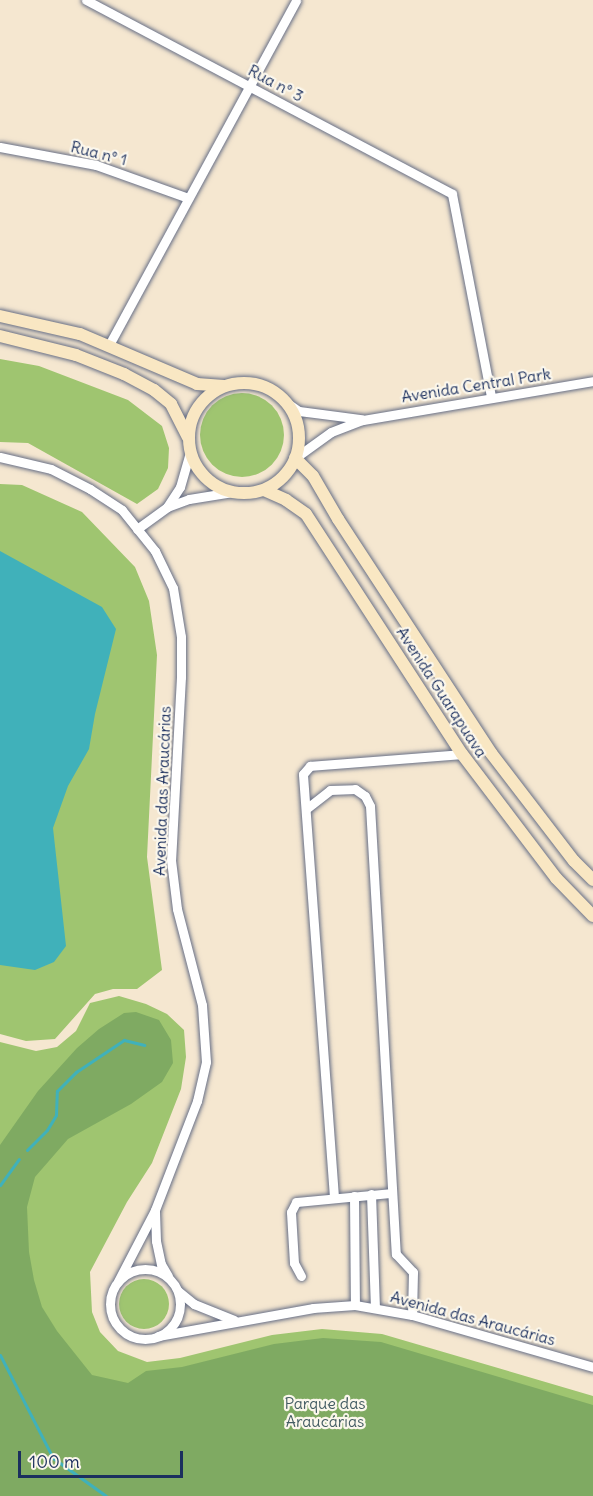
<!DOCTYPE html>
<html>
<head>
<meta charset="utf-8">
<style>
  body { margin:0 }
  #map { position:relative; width:593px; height:1496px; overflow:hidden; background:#f5e7d0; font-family:Delius,sans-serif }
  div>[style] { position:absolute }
  .green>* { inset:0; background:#9fc570 }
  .round { border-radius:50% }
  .forest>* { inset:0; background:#7faa62 }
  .water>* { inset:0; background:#40b1ba }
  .stream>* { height:3px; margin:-1.5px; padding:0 1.5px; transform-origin:1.5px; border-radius:1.5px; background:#40b1ba }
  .roads { filter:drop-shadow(0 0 2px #676f86) drop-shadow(0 0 2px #676f86) }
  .street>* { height:9px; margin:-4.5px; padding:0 4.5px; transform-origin:4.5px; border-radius:4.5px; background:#fff }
  .street>.ring { margin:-4.5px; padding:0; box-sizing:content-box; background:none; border:9px solid #fff; border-radius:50% }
  .secondary>* { height:12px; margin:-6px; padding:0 6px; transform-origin:6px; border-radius:6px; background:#f9e7c3 }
  .secondary>.ring { margin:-6px; padding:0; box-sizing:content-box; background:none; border:12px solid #f9e7c3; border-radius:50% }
  span { translate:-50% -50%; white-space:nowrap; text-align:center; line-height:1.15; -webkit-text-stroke:4.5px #fbf7ec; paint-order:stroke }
  .street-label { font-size:16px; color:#1b2f5e }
  .park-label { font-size:16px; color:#435c63 }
  .scale { position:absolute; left:18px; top:1451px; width:165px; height:27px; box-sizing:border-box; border:3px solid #1b2f5e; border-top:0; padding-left:8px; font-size:18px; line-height:21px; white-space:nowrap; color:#1b2f5e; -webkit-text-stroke:4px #fbf7ec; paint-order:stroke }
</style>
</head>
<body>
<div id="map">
  <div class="green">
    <div style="clip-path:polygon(0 359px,39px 366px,128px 400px,162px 426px,169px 448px,168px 468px,158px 489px,137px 504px,28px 443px,0 442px)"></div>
    <div class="round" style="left:200px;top:393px;width:84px;height:84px"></div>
    <div style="clip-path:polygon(0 484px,22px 485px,82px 512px,135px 567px,149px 601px,157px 655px,147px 857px,162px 970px,137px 989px,113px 989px,95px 994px,55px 1039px,26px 1041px,0 1034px)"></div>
    <div style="clip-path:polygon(119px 996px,146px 1004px,167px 1014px,184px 1030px,186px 1057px,181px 1089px,152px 1163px,127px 1202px,90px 1272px,92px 1312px,100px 1332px,118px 1351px,147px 1362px,180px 1358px,272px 1335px,322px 1329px,382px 1334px,593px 1396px,593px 1496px,0 1496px,0 1042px,36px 1051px,57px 1047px,76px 1031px,90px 1003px)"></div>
    <div class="round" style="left:119px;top:1279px;width:50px;height:50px"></div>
  </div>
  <div class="forest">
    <div style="clip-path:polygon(136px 1012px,159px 1020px,171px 1040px,173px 1063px,162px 1082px,131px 1104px,68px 1139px,35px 1177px,27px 1207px,29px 1252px,34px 1280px,42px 1307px,57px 1331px,92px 1375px,128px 1383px,146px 1371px,182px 1367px,274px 1344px,323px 1338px,381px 1342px,593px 1405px,593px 1496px,0 1496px,0 1145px,38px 1091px,77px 1048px,99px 1029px,124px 1013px)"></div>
  </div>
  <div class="water">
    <div style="clip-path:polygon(0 551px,102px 607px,116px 629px,95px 714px,89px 749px,68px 786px,53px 828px,66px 946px,54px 962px,35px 970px,0 965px)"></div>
  </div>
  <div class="stream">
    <div style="left:27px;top:1150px;width:28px;rotate:-45deg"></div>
    <div style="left:47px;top:1130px;width:17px;rotate:-59deg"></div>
    <div style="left:56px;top:1115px;width:24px;rotate:-88deg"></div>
    <div style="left:57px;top:1091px;width:27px;rotate:-45deg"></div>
    <div style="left:76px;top:1072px;width:58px;rotate:-33.7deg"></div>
    <div style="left:124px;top:1040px;width:21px;rotate:14deg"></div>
    <div style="left:0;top:1185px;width:32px;rotate:-54deg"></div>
    <div style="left:0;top:1355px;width:116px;rotate:62.8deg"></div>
    <div style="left:53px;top:1458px;width:65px;rotate:35.6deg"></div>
  </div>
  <div class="roads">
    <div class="street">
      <div style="left:86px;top:0;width:414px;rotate:27.9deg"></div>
      <div style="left:452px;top:194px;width:207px;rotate:79.1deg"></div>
      <div style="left:0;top:147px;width:98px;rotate:10.6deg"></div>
      <div style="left:96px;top:165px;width:98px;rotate:19.7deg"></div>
      <div style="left:109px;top:345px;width:392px;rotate:-61.5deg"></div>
      <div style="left:283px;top:400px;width:19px;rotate:35deg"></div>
      <div style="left:299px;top:411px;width:63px;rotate:7.4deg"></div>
      <div style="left:0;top:457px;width:52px;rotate:13.2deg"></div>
      <div style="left:51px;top:469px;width:44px;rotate:27.1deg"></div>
      <div style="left:90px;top:489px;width:38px;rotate:33deg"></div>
      <div style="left:122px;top:510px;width:53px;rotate:51.2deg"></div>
      <div style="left:155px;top:551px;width:41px;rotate:64.1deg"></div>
      <div style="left:173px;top:588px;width:50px;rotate:80.7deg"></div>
      <div style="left:181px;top:637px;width:40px;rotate:90deg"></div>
      <div style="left:181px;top:677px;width:183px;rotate:93.1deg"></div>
      <div style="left:171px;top:860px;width:49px;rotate:83deg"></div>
      <div style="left:177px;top:909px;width:99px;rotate:75.4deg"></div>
      <div style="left:202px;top:1005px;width:57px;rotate:86deg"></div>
      <div style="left:206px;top:1062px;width:40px;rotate:103deg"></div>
      <div style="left:197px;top:1101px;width:117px;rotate:111.1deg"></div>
      <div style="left:155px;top:1210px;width:80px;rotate:117.5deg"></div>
      <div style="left:295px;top:458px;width:44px;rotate:-35.8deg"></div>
      <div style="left:331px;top:432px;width:34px;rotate:-21deg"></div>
      <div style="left:363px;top:420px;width:233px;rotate:-9.6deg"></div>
      <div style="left:167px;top:507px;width:24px;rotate:-57deg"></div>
      <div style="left:180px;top:487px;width:36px;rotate:-74deg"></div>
      <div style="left:137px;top:529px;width:37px;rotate:-36deg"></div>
      <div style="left:167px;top:507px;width:23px;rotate:-20deg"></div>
      <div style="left:189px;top:499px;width:44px;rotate:-9.2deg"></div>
      <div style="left:306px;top:809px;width:31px;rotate:-38deg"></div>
      <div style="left:330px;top:790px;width:25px;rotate:-2deg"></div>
      <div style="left:355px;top:789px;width:12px;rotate:35deg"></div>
      <div style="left:365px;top:796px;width:11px;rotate:63deg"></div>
      <div style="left:370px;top:806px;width:449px;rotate:86.7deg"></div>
      <div style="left:396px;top:1254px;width:25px;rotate:47deg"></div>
      <div style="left:413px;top:1272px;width:43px;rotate:91.3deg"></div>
      <div style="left:371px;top:1194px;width:113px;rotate:88deg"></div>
      <div style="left:354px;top:1196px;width:109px;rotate:89.5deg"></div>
      <div style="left:334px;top:1197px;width:424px;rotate:-94.2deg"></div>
      <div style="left:303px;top:774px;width:11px;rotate:-49deg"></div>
      <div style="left:310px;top:766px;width:152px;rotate:-4.5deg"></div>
      <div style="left:155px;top:1212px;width:29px;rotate:88deg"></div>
      <div style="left:156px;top:1241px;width:24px;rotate:78deg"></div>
      <div style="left:161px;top:1264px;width:14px;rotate:60deg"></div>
      <div class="ring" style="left:110px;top:1269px;width:61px;height:61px"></div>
      <div style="left:301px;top:1276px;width:15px;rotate:-118deg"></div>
      <div style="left:294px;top:1263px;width:51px;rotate:-93.4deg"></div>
      <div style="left:291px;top:1212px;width:11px;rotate:-63deg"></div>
      <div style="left:296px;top:1202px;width:95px;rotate:-5.4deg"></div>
      <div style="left:178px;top:1291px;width:21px;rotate:39deg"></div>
      <div style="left:194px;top:1304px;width:43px;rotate:21.8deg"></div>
      <div style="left:158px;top:1336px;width:158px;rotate:-10.2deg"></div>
      <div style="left:313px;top:1308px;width:42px;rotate:-4.1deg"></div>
      <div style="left:355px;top:1305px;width:58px;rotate:10deg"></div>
      <div style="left:412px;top:1315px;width:188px;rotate:16deg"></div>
    </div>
    <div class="secondary">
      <div style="left:0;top:316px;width:82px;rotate:12.7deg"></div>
      <div style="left:80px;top:334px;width:127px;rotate:23.1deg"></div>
      <div style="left:197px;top:384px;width:27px;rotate:4deg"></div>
      <div style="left:0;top:336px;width:78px;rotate:14deg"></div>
      <div style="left:76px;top:355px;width:52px;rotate:21.6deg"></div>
      <div style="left:124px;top:374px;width:34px;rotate:28deg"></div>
      <div style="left:154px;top:390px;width:22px;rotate:39deg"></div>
      <div style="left:171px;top:404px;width:37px;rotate:63deg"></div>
      <div class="ring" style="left:189px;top:383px;width:98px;height:98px"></div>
      <div style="left:295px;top:458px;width:25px;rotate:45deg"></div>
      <div style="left:313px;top:476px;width:50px;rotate:59.8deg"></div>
      <div style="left:338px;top:519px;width:280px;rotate:56.8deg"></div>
      <div style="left:491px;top:753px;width:136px;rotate:52.5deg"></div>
      <div style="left:574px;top:861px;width:27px;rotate:45deg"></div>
      <div style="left:264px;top:490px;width:24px;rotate:24deg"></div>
      <div style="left:286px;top:500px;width:24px;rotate:35deg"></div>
      <div style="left:306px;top:514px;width:286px;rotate:57deg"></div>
      <div style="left:462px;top:754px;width:156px;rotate:52.8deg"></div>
      <div style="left:556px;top:878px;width:53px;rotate:45.8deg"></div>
    </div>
  </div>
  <div class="street-label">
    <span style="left:276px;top:83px;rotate:28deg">Rua nº 3</span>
    <span style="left:99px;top:153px;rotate:14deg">Rua nº 1</span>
    <span style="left:476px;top:385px;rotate:-9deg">Avenida Central Park</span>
    <span style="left:442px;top:692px;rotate:57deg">Avenida Guarapuava</span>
    <span style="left:162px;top:791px;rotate:-88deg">Avenida das Araucárias</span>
    <span style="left:473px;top:1318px;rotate:15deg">Avenida das Araucárias</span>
  </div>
  <div class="park-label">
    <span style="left:325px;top:1412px">Parque das<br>Araucárias</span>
  </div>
  <div class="scale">100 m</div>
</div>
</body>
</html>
